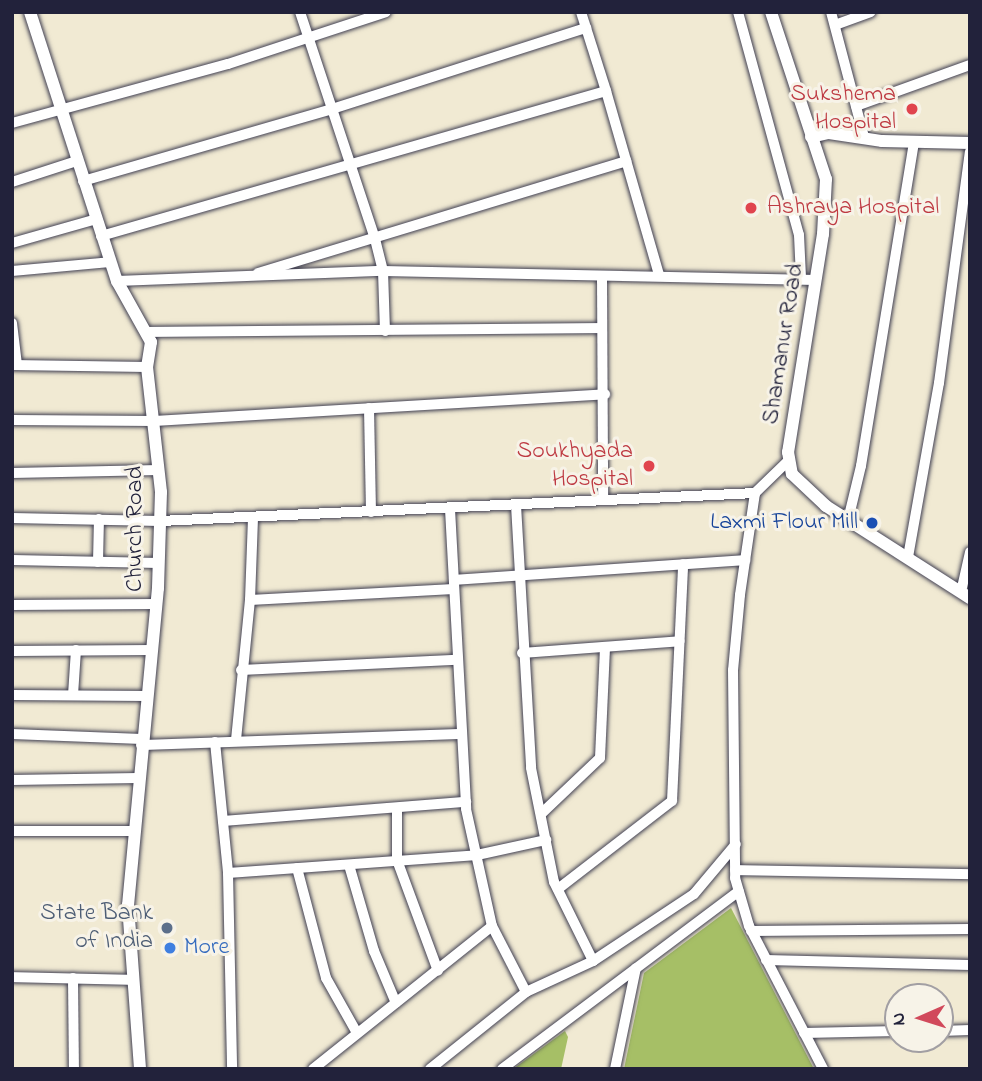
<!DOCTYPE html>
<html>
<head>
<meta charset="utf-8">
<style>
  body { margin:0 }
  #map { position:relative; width:982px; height:1081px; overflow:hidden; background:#f1ead3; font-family:"Indie Flower",sans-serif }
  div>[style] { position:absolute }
  .green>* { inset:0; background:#a6bf66 }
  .roads { filter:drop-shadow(0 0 2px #414052) drop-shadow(0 0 2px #414052) }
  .street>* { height:10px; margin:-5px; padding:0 5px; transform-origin:5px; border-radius:5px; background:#fff }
  .secondary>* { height:12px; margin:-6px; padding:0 6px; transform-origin:6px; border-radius:6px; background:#fff }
  .dots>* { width:19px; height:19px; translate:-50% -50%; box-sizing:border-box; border:4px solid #f7f3e8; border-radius:50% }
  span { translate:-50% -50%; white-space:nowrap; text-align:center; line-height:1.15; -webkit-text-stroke:6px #f7f3e8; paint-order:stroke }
  .health-label { font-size:24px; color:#be3a42 }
  .right { translate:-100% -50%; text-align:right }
  .left { translate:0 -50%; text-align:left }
  .street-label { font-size:24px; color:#22223b }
  .transit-label { font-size:24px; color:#164399 }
  .service-label { font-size:24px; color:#4e5e75 }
  .shop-label { font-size:24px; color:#366cbe }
  .frame { position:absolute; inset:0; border:14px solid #22223b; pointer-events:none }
  .north { position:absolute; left:884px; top:983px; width:70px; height:70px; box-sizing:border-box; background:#f7f3e8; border:2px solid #a29fa3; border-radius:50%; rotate:267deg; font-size:19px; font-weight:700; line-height:28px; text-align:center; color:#22223b }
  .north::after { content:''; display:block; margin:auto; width:24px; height:32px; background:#d1495b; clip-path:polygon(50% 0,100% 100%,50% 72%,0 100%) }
</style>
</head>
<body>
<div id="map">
  <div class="green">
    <div style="clip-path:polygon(731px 908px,814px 1069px,624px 1069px,644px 973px)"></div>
    <div style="clip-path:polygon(565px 1031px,568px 1037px,561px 1069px,513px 1069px)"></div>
  </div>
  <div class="roads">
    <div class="street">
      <div style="left:300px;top:12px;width:239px;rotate:71.7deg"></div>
      <div style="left:375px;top:239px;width:33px;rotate:76deg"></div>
      <div style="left:383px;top:271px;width:60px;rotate:88.1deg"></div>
      <div style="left:581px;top:12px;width:83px;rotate:72.4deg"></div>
      <div style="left:738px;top:12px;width:231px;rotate:74.7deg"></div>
      <div style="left:799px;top:235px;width:43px;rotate:87.3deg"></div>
      <div style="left:831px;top:12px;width:129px;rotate:75.2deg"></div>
      <div style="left:835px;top:25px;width:38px;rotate:-20deg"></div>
      <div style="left:856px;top:106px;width:121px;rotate:-19.8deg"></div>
      <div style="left:12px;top:123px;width:224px;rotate:-15.3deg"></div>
      <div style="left:228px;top:64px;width:166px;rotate:-18.2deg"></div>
      <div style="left:83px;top:181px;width:259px;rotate:-16.1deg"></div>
      <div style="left:332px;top:109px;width:267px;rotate:-17.7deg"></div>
      <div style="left:12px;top:182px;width:68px;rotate:-17.9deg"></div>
      <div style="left:101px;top:236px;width:525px;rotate:-16.02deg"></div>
      <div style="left:606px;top:91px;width:191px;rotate:73.9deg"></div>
      <div style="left:12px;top:243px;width:88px;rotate:-15.8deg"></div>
      <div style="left:12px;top:271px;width:98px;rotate:-5.2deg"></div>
      <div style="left:258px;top:273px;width:385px;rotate:-16.9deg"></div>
      <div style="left:602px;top:277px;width:223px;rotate:89.7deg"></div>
      <div style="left:117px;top:281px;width:266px;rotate:-2.2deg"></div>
      <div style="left:383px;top:271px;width:433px;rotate:1.2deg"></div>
      <div style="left:12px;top:323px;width:42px;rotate:83.2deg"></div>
      <div style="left:147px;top:332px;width:454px;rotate:-0.5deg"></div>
      <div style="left:12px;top:365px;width:135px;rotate:0.8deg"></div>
      <div style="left:369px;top:408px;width:104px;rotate:88.9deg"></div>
      <div style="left:12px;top:420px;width:143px;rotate:0.4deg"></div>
      <div style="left:155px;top:421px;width:451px;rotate:-3.4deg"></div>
      <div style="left:790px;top:459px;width:49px;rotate:135.8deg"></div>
      <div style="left:755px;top:493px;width:103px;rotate:98.4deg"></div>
      <div style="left:740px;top:595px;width:75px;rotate:95.3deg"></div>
      <div style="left:733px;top:670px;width:208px;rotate:89.4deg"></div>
      <div style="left:735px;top:878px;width:50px;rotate:73.7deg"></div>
      <div style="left:749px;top:926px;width:161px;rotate:62.6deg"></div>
      <div style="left:12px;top:473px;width:147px;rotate:-1.2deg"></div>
      <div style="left:516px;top:505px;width:263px;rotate:86.7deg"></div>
      <div style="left:531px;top:768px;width:116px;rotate:78.6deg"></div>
      <div style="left:554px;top:882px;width:88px;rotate:63.7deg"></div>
      <div style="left:450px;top:509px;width:300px;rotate:86.9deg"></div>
      <div style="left:466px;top:809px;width:120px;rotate:77.5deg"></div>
      <div style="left:492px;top:926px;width:74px;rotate:62.7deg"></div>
      <div style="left:12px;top:518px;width:148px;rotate:1.2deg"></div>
      <div style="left:160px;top:521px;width:596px;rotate:-2.69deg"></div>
      <div style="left:848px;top:520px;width:56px;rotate:-76.5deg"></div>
      <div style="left:861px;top:466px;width:328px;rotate:-80.7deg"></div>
      <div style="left:908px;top:557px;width:177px;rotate:-79.9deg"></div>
      <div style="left:939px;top:383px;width:233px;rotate:-82.4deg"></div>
      <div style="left:12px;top:560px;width:147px;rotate:1.2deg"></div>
      <div style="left:98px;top:562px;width:43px;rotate:-88.7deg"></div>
      <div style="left:454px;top:580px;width:292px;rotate:-3.9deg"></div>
      <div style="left:961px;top:592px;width:41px;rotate:-77.3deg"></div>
      <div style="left:250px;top:600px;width:204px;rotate:-3.1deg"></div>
      <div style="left:12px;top:605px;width:144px;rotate:-0.4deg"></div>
      <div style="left:12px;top:651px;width:140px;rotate:-0.4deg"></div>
      <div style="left:522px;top:653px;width:158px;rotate:-4.3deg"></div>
      <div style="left:241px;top:670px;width:216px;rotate:-2.7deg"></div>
      <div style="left:12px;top:695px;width:135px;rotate:0.4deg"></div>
      <div style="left:73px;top:695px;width:45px;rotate:-86.2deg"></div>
      <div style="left:12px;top:734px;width:130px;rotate:2.2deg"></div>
      <div style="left:236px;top:740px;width:141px;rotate:-84.3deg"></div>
      <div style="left:250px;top:600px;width:83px;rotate:-87.9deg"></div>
      <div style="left:215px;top:742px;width:132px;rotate:84.3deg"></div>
      <div style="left:228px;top:873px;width:196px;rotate:88.8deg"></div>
      <div style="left:141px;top:745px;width:320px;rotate:-2deg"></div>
      <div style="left:12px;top:780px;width:126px;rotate:-0.9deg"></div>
      <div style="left:397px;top:808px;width:52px;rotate:90deg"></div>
      <div style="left:397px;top:860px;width:118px;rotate:69.7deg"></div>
      <div style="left:542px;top:813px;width:80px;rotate:-43.5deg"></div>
      <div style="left:600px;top:758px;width:110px;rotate:-87.4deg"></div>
      <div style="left:223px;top:821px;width:244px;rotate:-4.5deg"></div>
      <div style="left:12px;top:831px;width:120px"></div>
      <div style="left:349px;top:865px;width:90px;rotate:73.8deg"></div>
      <div style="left:374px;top:951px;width:56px;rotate:67.1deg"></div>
      <div style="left:297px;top:868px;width:114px;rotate:75.2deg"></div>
      <div style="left:326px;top:978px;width:63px;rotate:60.6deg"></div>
      <div style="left:735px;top:870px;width:235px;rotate:1deg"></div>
      <div style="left:228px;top:873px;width:250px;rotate:-4.1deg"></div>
      <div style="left:477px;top:855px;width:71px;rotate:-12.3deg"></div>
      <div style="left:558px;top:889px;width:144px;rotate:-37.7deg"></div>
      <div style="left:672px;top:801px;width:237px;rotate:-87.3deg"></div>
      <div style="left:751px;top:931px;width:219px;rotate:-0.5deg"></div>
      <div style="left:766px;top:960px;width:204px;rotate:1.4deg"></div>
      <div style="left:12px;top:977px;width:122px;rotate:1.4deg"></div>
      <div style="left:73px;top:978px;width:91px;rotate:89.4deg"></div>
      <div style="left:940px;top:1031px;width:30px;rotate:-2deg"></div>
      <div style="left:804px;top:1033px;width:94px;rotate:-1.2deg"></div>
      <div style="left:313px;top:1069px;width:229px;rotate:-38.6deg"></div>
      <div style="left:430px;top:1069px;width:123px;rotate:-38.7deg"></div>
      <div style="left:526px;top:992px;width:74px;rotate:-24.8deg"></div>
      <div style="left:593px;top:961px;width:121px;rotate:-33.6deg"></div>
      <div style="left:694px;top:894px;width:65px;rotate:-50deg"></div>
      <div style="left:502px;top:1069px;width:296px;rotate:-36.9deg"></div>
      <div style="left:615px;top:1069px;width:103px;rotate:-78.3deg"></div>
    </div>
    <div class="secondary">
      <div style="left:30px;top:12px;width:283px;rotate:72.1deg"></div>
      <div style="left:117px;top:281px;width:70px;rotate:60.9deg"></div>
      <div style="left:151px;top:342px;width:25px;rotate:99deg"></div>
      <div style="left:147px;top:367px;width:126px;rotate:83.6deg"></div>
      <div style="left:161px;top:492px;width:96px;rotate:91.8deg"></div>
      <div style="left:158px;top:588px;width:318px;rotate:95.4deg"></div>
      <div style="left:128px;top:905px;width:164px;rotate:85.8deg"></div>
      <div style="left:771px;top:12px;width:176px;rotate:71.8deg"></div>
      <div style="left:826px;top:179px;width:55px;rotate:93.1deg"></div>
      <div style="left:823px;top:234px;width:221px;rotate:99.1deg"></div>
      <div style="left:788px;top:452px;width:22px;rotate:80deg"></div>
      <div style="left:792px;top:474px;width:47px;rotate:43.3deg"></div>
      <div style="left:826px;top:506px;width:171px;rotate:32.6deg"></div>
      <div style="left:811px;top:137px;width:18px;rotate:-13deg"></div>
      <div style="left:829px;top:133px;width:54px;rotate:8.6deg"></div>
      <div style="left:882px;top:141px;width:88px;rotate:1.3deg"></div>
    </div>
  </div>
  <div class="dots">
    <div style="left:912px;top:109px;background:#e0444e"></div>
    <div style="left:751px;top:208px;background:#e0444e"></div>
    <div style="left:649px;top:466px;background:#e0444e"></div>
    <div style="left:872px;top:523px;background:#1a4fb4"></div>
    <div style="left:167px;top:928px;background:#5c6f8a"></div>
    <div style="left:170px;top:948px;background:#3f7fe0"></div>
  </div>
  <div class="health-label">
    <span class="right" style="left:896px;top:109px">Sukshema<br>Hospital</span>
    <span class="left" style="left:767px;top:208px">Ashraya Hospital</span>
    <span class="right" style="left:633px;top:466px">Soukhyada<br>Hospital</span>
  </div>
  <div class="street-label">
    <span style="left:784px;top:344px;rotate:-81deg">Shamanur Road</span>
    <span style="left:136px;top:529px;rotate:-90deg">Church Road</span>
  </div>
  <div class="transit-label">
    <span class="right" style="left:858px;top:523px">Laxmi Flour Mill</span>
  </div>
  <div class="service-label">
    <span class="right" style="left:153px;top:928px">State Bank<br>of India</span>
  </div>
  <div class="shop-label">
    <span class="left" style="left:184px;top:948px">More</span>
  </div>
  <div class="frame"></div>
  <div class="north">N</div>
</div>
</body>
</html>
